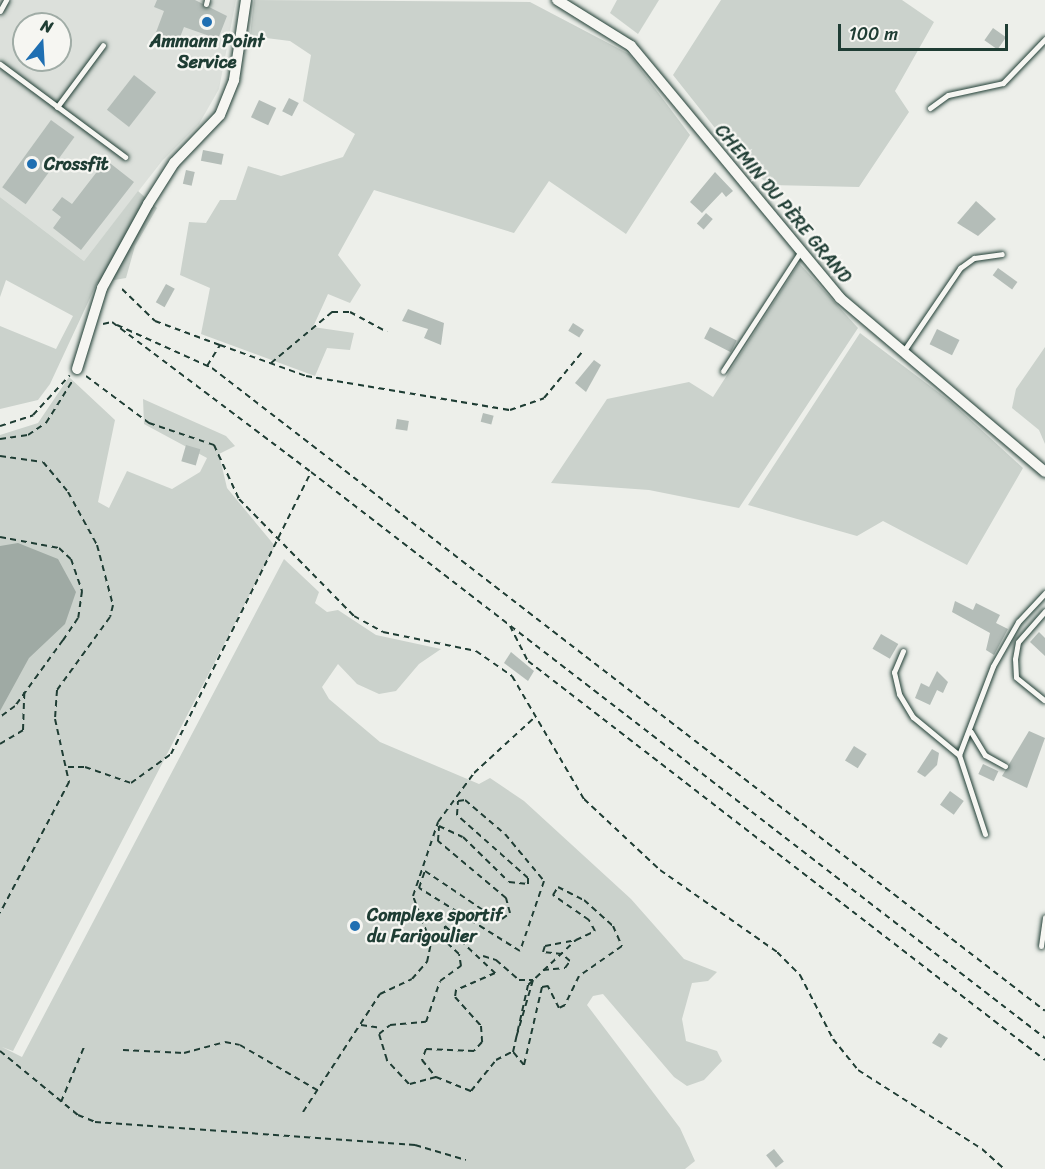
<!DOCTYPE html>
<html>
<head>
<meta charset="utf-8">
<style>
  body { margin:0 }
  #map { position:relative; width:1045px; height:1169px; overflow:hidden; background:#edefea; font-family:Sriracha,sans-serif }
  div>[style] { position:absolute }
  .built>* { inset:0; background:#dce0db }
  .green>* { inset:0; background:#cbd2cc }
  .water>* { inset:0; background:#9faaa4 }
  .building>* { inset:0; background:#b4bdb8; transform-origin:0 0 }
  .path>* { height:2px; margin-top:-1px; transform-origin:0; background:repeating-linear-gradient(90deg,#1f3d34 0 6px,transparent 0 10.5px) }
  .roads { filter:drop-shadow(0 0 2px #1f3d34) drop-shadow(0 0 2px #1f3d34) }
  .service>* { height:5px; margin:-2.5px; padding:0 2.5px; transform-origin:2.5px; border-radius:2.5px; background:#f6f6f2 }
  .minor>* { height:10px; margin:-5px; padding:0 5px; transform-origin:5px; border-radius:5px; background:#f6f6f2 }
  .dots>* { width:16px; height:16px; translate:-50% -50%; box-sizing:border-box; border:3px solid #f6f6f2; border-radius:50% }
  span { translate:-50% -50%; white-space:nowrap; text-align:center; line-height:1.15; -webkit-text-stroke:4.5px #f6f6f2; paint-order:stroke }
  .poi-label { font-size:18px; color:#1f3d34; font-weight:700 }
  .left { translate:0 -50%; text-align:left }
  .street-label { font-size:18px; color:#1f3d34 }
  .north { position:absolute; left:12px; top:12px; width:60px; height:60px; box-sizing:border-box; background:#f6f6f2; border:2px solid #a0aca6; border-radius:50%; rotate:18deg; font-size:16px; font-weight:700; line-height:24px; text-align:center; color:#1f3d34 }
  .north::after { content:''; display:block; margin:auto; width:21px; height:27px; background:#1f6fb2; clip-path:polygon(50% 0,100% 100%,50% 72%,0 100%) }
  .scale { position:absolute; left:838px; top:24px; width:170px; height:27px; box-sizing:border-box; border:3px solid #1f3d34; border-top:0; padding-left:8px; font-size:18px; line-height:21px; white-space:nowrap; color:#1f3d34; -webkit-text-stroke:4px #f6f6f2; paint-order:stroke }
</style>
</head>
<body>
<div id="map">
  <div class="built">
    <div style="clip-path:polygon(evenodd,0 0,236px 0,219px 89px,199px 124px,162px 161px,84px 261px,0 197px,0 0,24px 24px,60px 24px,60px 60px,24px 60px,24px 24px)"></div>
  </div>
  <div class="green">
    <div style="clip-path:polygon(254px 0,530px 2px,629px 54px,690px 135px,626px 234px,549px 181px,514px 233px,374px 190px,338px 255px,361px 285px,350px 303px,328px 294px,313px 327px,354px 333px,350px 350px,327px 348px,315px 376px,201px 334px,210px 288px,180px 275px,189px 222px,206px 223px,220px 200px,236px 200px,248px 166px,281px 176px,343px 157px,355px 134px,303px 101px,311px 55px,290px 41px,250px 36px)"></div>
    <div style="clip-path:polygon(617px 0,659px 0,638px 34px,610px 13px)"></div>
    <div style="clip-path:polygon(721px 0,902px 0,934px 22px,895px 91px,909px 112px,859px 187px,770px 185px,746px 167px,673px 75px)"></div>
    <div style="clip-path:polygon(138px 191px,157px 208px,135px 246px,126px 278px,97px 283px,50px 384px,38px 400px,0 409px,0 326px,56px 349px,73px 316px,6px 280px,0 297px,0 197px,84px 261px)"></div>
    <div style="clip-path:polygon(799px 263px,858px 328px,739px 508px,649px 490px,551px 483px,607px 399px,689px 382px,713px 397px)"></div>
    <div style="clip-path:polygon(860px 333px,951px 402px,1023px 468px,967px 565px,883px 521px,857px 536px,748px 505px)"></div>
    <div style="clip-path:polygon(1045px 347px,1045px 444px,1039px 430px,1012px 408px,1016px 389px)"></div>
    <div style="clip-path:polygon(69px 377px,115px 420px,98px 502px,109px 508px,127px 471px,172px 489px,200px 472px,207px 458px,144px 424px,143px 399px,226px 436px,235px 446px,219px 454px,227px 488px,275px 546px,13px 1051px,2px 1047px,22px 1057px,284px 559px,319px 592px,315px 603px,327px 612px,338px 610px,376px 635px,441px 649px,419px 664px,396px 691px,379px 694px,357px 684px,338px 664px,322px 687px,329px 699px,380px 742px,479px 784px,490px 778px,524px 801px,631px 899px,684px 959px,717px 972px,708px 981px,692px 983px,682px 1019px,686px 1041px,717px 1051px,722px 1061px,704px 1080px,687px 1086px,674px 1077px,603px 994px,593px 996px,587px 1005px,680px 1128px,695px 1161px,685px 1169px,0 1169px,0 435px,38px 423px)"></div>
  </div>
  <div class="water">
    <div style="clip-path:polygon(18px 543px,58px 559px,76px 592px,65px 624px,29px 658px,0 711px,0 546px)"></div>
  </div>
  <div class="building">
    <div style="clip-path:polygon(157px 0,195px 0,227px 16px,218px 39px,184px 27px,177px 45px,155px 35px,164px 11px,154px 7px)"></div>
    <div style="left:993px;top:28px;width:16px;height:15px;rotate:35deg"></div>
    <div style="left:134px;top:75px;width:28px;height:44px;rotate:38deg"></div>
    <div style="left:289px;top:98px;width:11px;height:15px;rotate:27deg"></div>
    <div style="left:259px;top:100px;width:19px;height:19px;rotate:25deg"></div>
    <div style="left:51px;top:120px;width:29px;height:83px;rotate:36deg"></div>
    <div style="left:203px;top:150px;width:21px;height:11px;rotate:11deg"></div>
    <div style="clip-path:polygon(106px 160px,134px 182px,81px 250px,53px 228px,61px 217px,52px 210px,62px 197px,72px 204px)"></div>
    <div style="left:186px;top:170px;width:9px;height:14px;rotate:13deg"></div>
    <div style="clip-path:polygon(715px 172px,733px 191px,726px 197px,722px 192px,702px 213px,690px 202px)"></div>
    <div style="clip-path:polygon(976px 201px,996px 219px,978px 236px,957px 223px)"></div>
    <div style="left:706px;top:213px;width:9px;height:14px;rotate:41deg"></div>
    <div style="left:998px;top:268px;width:24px;height:9px;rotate:36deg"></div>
    <div style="left:166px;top:284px;width:10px;height:21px;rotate:29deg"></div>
    <div style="clip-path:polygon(408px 309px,444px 323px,441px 345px,424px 338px,428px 329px,402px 321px)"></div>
    <div style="left:573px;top:323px;width:13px;height:9px;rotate:32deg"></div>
    <div style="left:710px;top:327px;width:30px;height:13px;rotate:27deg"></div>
    <div style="left:937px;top:329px;width:25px;height:17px;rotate:26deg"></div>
    <div style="clip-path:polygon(594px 360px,601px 365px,586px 392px,575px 383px)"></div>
    <div style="left:483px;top:413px;width:11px;height:9px;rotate:15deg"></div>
    <div style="left:397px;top:419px;width:12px;height:10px;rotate:9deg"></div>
    <div style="left:186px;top:445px;width:15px;height:17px;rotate:16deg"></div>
    <div style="clip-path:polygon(955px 601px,973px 610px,976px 603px,1000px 615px,996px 623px,1008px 629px,994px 655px,986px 650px,990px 633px,952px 612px)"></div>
    <div style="clip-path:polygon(1039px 632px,1045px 638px,1045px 656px,1030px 642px)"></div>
    <div style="left:881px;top:634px;width:20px;height:17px;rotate:30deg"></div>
    <div style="clip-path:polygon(511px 652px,534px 671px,528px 681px,504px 663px)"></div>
    <div style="clip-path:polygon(937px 671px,948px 682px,943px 693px,937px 690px,930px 705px,915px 698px,921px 683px,929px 687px)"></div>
    <div style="clip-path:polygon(1029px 731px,1045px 738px,1027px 788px,1002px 776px)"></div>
    <div style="left:854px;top:746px;width:15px;height:17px;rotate:32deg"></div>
    <div style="clip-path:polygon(932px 749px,939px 753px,937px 765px,925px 777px,917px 772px)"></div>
    <div style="left:983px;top:764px;width:17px;height:11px;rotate:25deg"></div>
    <div style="left:950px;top:791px;width:17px;height:17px;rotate:36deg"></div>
    <div style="clip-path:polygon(939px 1033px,948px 1038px,941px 1048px,932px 1043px)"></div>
    <div style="left:774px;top:1149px;width:16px;height:10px;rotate:52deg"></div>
  </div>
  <div class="path">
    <div style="left:122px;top:289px;width:46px;rotate:44.1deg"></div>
    <div style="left:155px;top:321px;width:69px;rotate:20.3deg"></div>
    <div style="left:103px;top:324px;width:9px;rotate:-13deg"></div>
    <div style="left:112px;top:322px;width:249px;rotate:37deg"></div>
    <div style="left:311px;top:472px;width:927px;rotate:37.64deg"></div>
    <div style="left:117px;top:325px;width:104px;rotate:24.4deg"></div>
    <div style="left:212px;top:368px;width:1052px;rotate:37.66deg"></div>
    <div style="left:271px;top:363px;width:80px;rotate:-39.9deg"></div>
    <div style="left:332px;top:312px;width:18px"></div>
    <div style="left:350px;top:312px;width:42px;rotate:28.4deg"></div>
    <div style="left:207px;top:366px;width:25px;rotate:-58deg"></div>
    <div style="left:220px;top:345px;width:91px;rotate:19.8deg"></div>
    <div style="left:306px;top:376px;width:207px;rotate:9.5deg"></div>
    <div style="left:510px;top:410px;width:36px;rotate:-19deg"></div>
    <div style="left:544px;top:398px;width:60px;rotate:-50.4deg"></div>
    <div style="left:86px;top:376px;width:79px;rotate:36.7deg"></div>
    <div style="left:149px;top:423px;width:69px;rotate:18.7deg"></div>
    <div style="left:214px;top:445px;width:60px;rotate:65.2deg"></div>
    <div style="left:239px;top:499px;width:164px;rotate:45.5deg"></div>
    <div style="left:354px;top:616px;width:33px;rotate:29deg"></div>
    <div style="left:383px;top:632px;width:95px;rotate:11.5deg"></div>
    <div style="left:476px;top:651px;width:44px;rotate:34.8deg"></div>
    <div style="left:512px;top:676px;width:143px;rotate:59.7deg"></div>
    <div style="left:584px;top:799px;width:104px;rotate:43.1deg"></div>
    <div style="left:660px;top:870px;width:143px;rotate:35deg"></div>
    <div style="left:777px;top:952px;width:33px;rotate:45deg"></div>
    <div style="left:800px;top:975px;width:72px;rotate:62.7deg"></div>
    <div style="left:833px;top:1039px;width:40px;rotate:51deg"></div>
    <div style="left:858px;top:1070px;width:147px;rotate:32.5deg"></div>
    <div style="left:982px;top:1149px;width:30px;rotate:42deg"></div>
    <div style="left:0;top:426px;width:35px;rotate:-18deg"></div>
    <div style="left:33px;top:415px;width:54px;rotate:-47.2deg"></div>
    <div style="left:0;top:439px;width:28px;rotate:-8deg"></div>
    <div style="left:28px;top:435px;width:22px;rotate:-34deg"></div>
    <div style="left:46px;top:423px;width:51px;rotate:-57.9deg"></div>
    <div style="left:0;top:456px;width:43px;rotate:7.9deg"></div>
    <div style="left:43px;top:462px;width:39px;rotate:50deg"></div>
    <div style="left:68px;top:492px;width:60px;rotate:61.3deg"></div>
    <div style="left:97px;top:545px;width:62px;rotate:75.1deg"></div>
    <div style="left:113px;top:605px;width:12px;rotate:104deg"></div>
    <div style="left:110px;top:617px;width:90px;rotate:126deg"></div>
    <div style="left:57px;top:690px;width:29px;rotate:94deg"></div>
    <div style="left:55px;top:719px;width:65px;rotate:77.5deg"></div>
    <div style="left:69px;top:782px;width:148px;rotate:117.8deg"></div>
    <div style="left:0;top:537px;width:60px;rotate:10.6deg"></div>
    <div style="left:59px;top:548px;width:16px;rotate:43deg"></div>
    <div style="left:71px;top:559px;width:34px;rotate:71deg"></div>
    <div style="left:82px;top:591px;width:27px;rotate:98deg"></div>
    <div style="left:78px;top:618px;width:27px;rotate:124deg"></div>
    <div style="left:63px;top:640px;width:82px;rotate:126deg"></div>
    <div style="left:15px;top:706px;width:19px;rotate:144deg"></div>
    <div style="left:510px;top:626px;width:39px;rotate:63deg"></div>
    <div style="left:528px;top:661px;width:653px;rotate:37.66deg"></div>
    <div style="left:0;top:744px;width:27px;rotate:-31deg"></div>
    <div style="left:23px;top:730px;width:38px;rotate:-88deg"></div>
    <div style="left:68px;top:767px;width:17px"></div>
    <div style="left:85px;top:767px;width:49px;rotate:19.2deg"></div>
    <div style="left:131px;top:783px;width:49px;rotate:-35.9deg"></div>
    <div style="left:171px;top:754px;width:315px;rotate:-63.6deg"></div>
    <div style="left:465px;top:800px;width:52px;rotate:40.4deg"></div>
    <div style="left:505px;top:834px;width:61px;rotate:50.3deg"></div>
    <div style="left:544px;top:881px;width:74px;rotate:108.9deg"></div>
    <div style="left:520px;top:951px;width:119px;rotate:-148deg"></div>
    <div style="left:419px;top:888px;width:18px;rotate:-71deg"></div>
    <div style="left:425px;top:871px;width:73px;rotate:33.9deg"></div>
    <div style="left:486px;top:912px;width:17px;rotate:24deg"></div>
    <div style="left:502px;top:919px;width:10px;rotate:-37deg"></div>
    <div style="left:510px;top:913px;width:16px;rotate:-105deg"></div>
    <div style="left:506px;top:898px;width:89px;rotate:-140deg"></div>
    <div style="left:438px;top:841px;width:15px;rotate:-86deg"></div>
    <div style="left:439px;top:826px;width:26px;rotate:25deg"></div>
    <div style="left:463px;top:837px;width:64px;rotate:44.4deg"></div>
    <div style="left:509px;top:882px;width:19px;rotate:6deg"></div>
    <div style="left:528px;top:884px;width:6px;rotate:-90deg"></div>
    <div style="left:528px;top:878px;width:95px;rotate:-138.4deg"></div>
    <div style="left:457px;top:815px;width:14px;rotate:-86deg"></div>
    <div style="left:458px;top:801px;width:7px;rotate:-8deg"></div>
    <div style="left:558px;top:887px;width:29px;rotate:27deg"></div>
    <div style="left:584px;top:900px;width:39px;rotate:42deg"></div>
    <div style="left:613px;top:926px;width:22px;rotate:66deg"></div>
    <div style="left:622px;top:946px;width:52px;rotate:145.1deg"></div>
    <div style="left:579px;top:976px;width:32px;rotate:116deg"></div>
    <div style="left:565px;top:1005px;width:7px;rotate:153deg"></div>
    <div style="left:559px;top:1008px;width:25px;rotate:-117deg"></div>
    <div style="left:548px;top:986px;width:6px;rotate:171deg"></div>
    <div style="left:542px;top:987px;width:80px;rotate:103deg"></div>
    <div style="left:524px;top:1065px;width:17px;rotate:-130deg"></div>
    <div style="left:513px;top:1052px;width:69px;rotate:-77.4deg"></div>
    <div style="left:528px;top:985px;width:66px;rotate:-43.2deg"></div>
    <div style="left:576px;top:940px;width:21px;rotate:-25deg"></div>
    <div style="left:595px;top:931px;width:13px;rotate:-119deg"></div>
    <div style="left:589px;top:920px;width:44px;rotate:-145.2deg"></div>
    <div style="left:553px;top:895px;width:9px;rotate:-58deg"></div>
    <div style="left:445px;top:926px;width:69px;rotate:43.2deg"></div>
    <div style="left:495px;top:973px;width:43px;rotate:156.4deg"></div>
    <div style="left:456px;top:990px;width:7px;rotate:98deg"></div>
    <div style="left:455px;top:997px;width:39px;rotate:48deg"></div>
    <div style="left:481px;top:1026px;width:16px;rotate:86deg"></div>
    <div style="left:482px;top:1042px;width:12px;rotate:132deg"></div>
    <div style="left:474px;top:1051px;width:48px;rotate:-177.6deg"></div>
    <div style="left:426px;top:1049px;width:12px;rotate:110deg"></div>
    <div style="left:422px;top:1060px;width:22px;rotate:51deg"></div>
    <div style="left:436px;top:1077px;width:28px;rotate:165deg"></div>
    <div style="left:409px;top:1084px;width:33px;rotate:-133deg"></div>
    <div style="left:387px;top:1060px;width:27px;rotate:-107deg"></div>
    <div style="left:379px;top:1034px;width:14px;rotate:-39deg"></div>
    <div style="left:390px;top:1025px;width:36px;rotate:-5deg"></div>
    <div style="left:426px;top:1022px;width:43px;rotate:-71.1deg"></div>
    <div style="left:440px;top:981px;width:26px;rotate:-36deg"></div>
    <div style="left:461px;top:966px;width:12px;rotate:-99deg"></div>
    <div style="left:459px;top:954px;width:22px;rotate:-137deg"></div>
    <div style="left:443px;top:939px;width:13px;rotate:-81deg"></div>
    <div style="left:483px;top:956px;width:14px;rotate:17deg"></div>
    <div style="left:496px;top:960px;width:30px;rotate:41deg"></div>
    <div style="left:519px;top:980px;width:14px"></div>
    <div style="left:533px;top:980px;width:60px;rotate:106.3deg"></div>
    <div style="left:543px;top:970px;width:22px;rotate:-5deg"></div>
    <div style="left:565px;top:968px;width:9px;rotate:-54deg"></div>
    <div style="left:570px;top:961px;width:11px;rotate:-139deg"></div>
    <div style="left:562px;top:954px;width:19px;rotate:-174deg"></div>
    <div style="left:543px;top:952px;width:6px;rotate:-72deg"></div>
    <div style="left:545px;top:946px;width:32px;rotate:-11deg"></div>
    <div style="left:361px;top:1025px;width:21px;rotate:8deg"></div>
    <div style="left:123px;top:1050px;width:61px;rotate:2.8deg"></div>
    <div style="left:184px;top:1053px;width:42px;rotate:-15deg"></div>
    <div style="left:225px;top:1042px;width:15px;rotate:11deg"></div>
    <div style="left:240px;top:1045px;width:89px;rotate:30.3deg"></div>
    <div style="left:0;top:1051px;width:101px;rotate:39.4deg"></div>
    <div style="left:78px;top:1115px;width:18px;rotate:22deg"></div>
    <div style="left:95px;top:1122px;width:321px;rotate:4.1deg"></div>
    <div style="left:415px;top:1145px;width:53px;rotate:16.4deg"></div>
    <div style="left:436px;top:1077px;width:38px;rotate:22deg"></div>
    <div style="left:471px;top:1091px;width:40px;rotate:-51deg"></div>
    <div style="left:496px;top:1060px;width:18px;rotate:-27deg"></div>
    <div style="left:61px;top:1102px;width:60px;rotate:-67.3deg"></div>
    <div style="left:303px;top:1112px;width:141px;rotate:-56.9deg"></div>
    <div style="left:380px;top:994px;width:35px;rotate:-25deg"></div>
    <div style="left:412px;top:979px;width:23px;rotate:-49deg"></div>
    <div style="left:427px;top:962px;width:19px;rotate:-78deg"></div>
    <div style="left:431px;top:943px;width:50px;rotate:-111deg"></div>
    <div style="left:413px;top:896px;width:78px;rotate:-71.3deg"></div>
    <div style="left:438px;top:822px;width:61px;rotate:-53.7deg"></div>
    <div style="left:474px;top:773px;width:84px;rotate:-42.6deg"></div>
  </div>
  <div class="roads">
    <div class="service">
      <div style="left:206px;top:4px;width:4px;rotate:-76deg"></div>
      <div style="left:0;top:11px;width:13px;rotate:-61deg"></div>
      <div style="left:0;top:64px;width:156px;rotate:36.6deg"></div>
      <div style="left:57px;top:107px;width:77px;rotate:-53.4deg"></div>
      <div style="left:930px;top:108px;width:22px;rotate:-36deg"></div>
      <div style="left:948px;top:95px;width:56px;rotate:-12.3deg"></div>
      <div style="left:1003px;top:83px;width:61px;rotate:-46.3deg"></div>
      <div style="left:903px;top:352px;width:102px;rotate:-55.8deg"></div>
      <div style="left:960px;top:268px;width:17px;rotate:-36deg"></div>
      <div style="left:974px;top:258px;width:28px;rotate:-8deg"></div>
      <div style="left:723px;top:371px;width:140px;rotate:-57deg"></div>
      <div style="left:903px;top:651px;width:23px;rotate:113deg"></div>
      <div style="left:894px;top:672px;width:23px;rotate:77deg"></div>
      <div style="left:899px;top:694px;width:27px;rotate:59deg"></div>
      <div style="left:913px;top:717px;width:60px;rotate:39.6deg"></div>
      <div style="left:1044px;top:700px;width:36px;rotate:-141deg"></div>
      <div style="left:1016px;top:677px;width:18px;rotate:-93deg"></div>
      <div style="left:1015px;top:659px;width:17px;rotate:-80deg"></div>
      <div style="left:1018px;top:642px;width:41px;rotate:-48.9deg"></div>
      <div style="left:971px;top:732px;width:27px;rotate:59deg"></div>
      <div style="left:985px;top:755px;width:23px;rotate:29deg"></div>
      <div style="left:985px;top:834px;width:83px;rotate:-108.2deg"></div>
      <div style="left:959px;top:755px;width:95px;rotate:-69.1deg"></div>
      <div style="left:993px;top:666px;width:51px;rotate:-60.4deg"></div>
      <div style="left:1018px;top:622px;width:40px;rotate:-47deg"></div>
      <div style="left:1041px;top:946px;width:29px;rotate:-82deg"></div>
    </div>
    <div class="minor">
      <div style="left:557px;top:0;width:87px;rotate:31.9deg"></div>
      <div style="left:631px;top:46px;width:327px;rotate:50.3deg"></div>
      <div style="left:840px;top:298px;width:269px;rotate:40.3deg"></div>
      <div style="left:77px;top:369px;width:85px;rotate:-72.8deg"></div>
      <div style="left:102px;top:288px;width:96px;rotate:-61.3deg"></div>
      <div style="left:148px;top:204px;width:49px;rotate:-57.6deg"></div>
      <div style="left:174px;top:163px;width:66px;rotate:-46.2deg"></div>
      <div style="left:220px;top:115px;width:38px;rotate:-68deg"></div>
      <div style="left:234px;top:80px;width:81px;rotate:-81.5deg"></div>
    </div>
  </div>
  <div class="dots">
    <div style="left:207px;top:22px;background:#1f6fb2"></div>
    <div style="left:32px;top:164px;background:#1f6fb2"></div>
    <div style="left:355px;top:926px;background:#1f6fb2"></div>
  </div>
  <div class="poi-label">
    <span style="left:207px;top:52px">Ammann Point<br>Service</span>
    <span class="left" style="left:44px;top:164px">Crossfit</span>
    <span class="left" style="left:367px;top:926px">Complexe sportif<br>du Farigoulier</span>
  </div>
  <div class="street-label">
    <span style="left:783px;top:204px;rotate:50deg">CHEMIN DU PÈRE GRAND</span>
  </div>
  <div class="north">N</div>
  <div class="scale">100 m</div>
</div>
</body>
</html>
